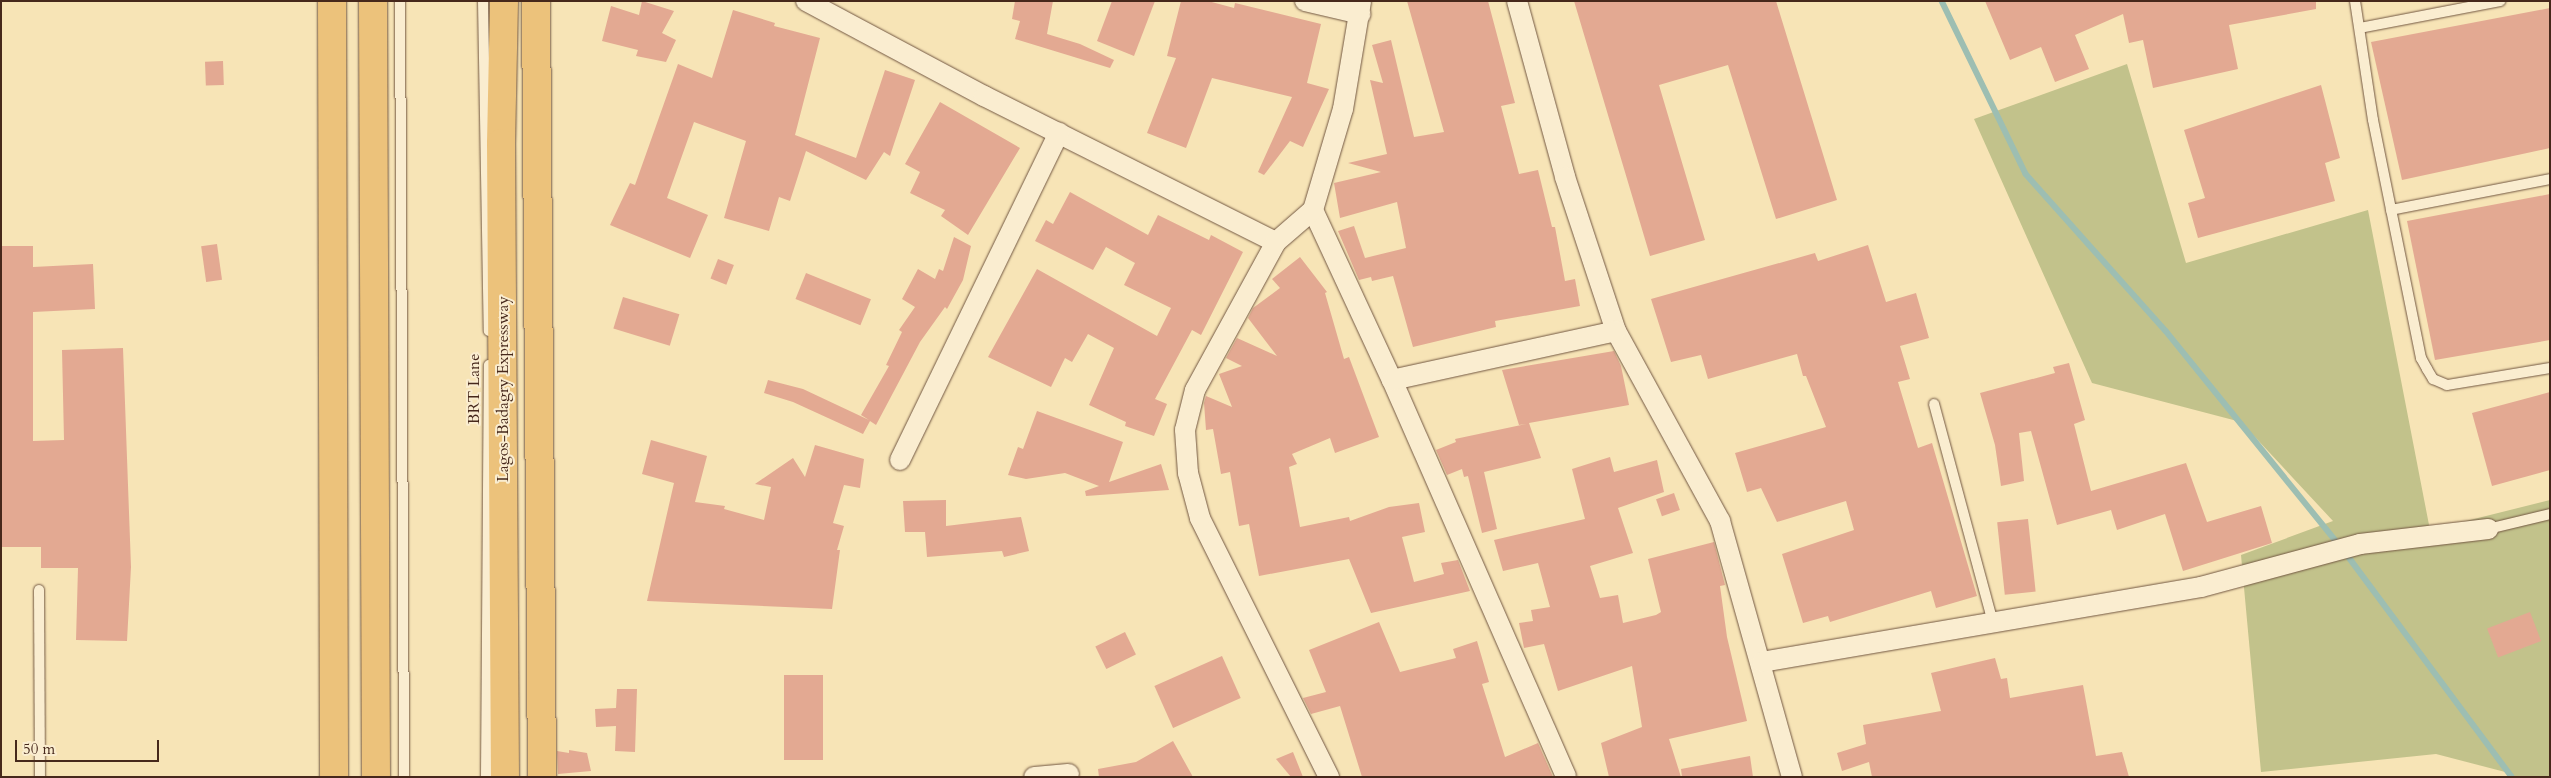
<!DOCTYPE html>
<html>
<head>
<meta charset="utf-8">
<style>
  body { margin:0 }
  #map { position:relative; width:2551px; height:778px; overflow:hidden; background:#f7e4b6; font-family:Cardo,serif }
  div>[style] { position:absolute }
  .green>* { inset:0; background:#c2c28b }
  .stream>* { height:5.5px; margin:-2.75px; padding:0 2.75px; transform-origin:2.75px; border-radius:2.75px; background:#9dbeb2 }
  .building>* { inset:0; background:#e3a992; transform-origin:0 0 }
  .roads { filter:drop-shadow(0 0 1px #725742) drop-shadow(0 0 1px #725742) }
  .service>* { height:10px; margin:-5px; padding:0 5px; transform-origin:5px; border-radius:5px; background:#faedd0 }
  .minor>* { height:20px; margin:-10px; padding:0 10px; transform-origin:10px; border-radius:10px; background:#faedd0 }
  .primary>* { height:28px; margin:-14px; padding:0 14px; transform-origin:14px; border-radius:14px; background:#ecc27b }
  .motorway>* { height:28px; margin:-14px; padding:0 14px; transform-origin:14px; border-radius:14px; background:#ecc27b }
  span { translate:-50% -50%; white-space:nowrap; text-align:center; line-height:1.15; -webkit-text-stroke:4px #faedd0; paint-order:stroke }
  .street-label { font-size:16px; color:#46281b }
  .frame { position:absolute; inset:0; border:2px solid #46281b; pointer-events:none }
  .scale { position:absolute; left:15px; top:740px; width:144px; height:22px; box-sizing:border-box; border:2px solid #46281b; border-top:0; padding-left:6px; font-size:15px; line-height:18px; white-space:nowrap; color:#46281b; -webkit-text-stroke:4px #faedd0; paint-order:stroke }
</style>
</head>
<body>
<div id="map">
  <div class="green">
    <div style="clip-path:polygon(2127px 64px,2186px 263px,2368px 210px,2430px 530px,2550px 500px,2550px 777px,2512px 777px,2509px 773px,2436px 754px,2261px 772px,2241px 555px,2333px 521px,2241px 422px,2092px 383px,1974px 119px)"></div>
  </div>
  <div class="stream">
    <div style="left:1942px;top:1px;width:192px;rotate:64.1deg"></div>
    <div style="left:2026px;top:174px;width:210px;rotate:48.3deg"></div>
    <div style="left:2166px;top:331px;width:275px;rotate:51deg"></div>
    <div style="left:2345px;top:552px;width:280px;rotate:53.4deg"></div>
  </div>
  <div class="building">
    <div style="clip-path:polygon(642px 1px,674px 11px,662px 33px,676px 40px,666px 62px,636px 56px,638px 50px,602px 41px,611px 6px,639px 15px)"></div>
    <div style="clip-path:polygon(1015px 1px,1053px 1px,1047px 34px,1080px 44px,1114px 60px,1110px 68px,1015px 39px,1020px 21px,1012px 19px)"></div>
    <div style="clip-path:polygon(1112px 1px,1155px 1px,1134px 56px,1097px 41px)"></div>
    <div style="clip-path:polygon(1181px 1px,1208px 1px,1234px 8px,1235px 3px,1321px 24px,1307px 83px,1329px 89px,1303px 147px,1290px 141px,1264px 175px,1258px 172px,1292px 97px,1212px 78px,1186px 148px,1147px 133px,1176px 58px,1167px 56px)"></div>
    <div style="clip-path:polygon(1407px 1px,1488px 1px,1515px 103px,1501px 106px,1519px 174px,1538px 170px,1552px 227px,1555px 227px,1565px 281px,1575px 279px,1580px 306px,1495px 321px,1496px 327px,1413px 347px,1393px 276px,1372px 281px,1371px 277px,1359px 280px,1338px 231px,1354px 226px,1365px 258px,1406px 248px,1397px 202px,1340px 218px,1334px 183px,1381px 172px,1348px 163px,1387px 154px,1370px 80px,1383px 83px,1372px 45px,1391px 40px,1414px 137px,1444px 132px)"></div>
    <div style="clip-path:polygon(1574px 1px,1776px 1px,1837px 200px,1776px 219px,1728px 65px,1659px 85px,1705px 240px,1650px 256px)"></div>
    <div style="clip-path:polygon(1985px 1px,2316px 1px,2316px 9px,2229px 25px,2238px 69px,2153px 88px,2143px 40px,2129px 43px,2123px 14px,2075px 35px,2089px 69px,2055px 82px,2041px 47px,2010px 60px)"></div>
    <div style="clip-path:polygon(2550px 8px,2550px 148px,2402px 180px,2371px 42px)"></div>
    <div style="clip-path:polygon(733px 10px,775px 23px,774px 26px,820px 38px,795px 135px,856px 158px,885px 70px,915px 80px,890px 156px,884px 152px,866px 180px,806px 151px,790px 201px,779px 197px,769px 231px,724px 218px,746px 141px,694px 122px,667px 198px,708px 215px,690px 258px,610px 225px,630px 183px,635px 185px,678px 64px,712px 78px)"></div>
    <div style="left:223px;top:61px;width:24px;height:18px;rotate:88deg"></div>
    <div style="clip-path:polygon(2321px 85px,2340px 158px,2325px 163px,2335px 201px,2198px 238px,2188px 203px,2205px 198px,2184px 130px)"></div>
    <div style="clip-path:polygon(940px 102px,1020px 148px,968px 235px,941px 216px,945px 210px,910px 193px,920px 172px,905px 164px)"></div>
    <div style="clip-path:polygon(1070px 192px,1148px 235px,1158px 215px,1209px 240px,1211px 235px,1243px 252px,1201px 335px,1192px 330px,1155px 399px,1167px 404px,1154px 436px,1125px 426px,1126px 422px,1089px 405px,1114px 348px,1088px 334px,1072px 362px,1065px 358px,1051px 387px,988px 357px,1037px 269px,1157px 336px,1171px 308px,1124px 285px,1135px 263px,1106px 247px,1093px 270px,1035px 241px,1046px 220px,1053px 224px)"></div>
    <div style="clip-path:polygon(2550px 194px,2550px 340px,2435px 360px,2407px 221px)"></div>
    <div style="clip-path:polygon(954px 237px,971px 246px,963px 280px,947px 309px,945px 307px,920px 342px,876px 425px,870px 421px,863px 434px,793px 402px,764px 393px,768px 380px,803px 389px,869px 420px,861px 415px,889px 366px,886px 365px,902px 332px,899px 330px,915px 307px,902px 299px,918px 269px,935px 279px,939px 269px,943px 271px)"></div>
    <div style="left:217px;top:244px;width:36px;height:16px;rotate:82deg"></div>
    <div style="clip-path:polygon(1868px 245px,1886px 302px,1916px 293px,1929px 338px,1900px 346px,1910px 379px,1898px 382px,1918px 448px,1932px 443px,1977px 596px,1936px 608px,1931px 591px,1830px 622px,1828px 616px,1803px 623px,1782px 554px,1854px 530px,1846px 501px,1777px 522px,1761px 488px,1747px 492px,1735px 453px,1826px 427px,1806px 376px,1803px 376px,1797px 354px,1708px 379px,1701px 355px,1671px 362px,1651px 299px,1815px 253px,1818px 261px)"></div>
    <div style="clip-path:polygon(1px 246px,33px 246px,33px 267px,93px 264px,95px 309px,33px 312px,33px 441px,64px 440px,62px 350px,123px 348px,131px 567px,127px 641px,76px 640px,78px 568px,41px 568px,41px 547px,1px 547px)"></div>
    <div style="clip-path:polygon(1300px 257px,1327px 292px,1325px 293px,1344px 359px,1349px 357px,1379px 437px,1335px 453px,1330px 438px,1292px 454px,1297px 464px,1289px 467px,1300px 527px,1349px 517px,1350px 521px,1389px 507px,1419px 503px,1425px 532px,1402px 537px,1414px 582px,1444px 574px,1441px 563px,1458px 560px,1470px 591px,1371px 613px,1349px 559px,1259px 576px,1249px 524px,1239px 526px,1230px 472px,1221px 474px,1213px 429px,1206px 430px,1204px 403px,1206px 396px,1232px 407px,1219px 374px,1242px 366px,1226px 358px,1237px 338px,1277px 356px,1248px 318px,1253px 308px,1280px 288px,1272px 279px)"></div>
    <div style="left:718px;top:259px;width:17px;height:21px;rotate:21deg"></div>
    <div style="left:806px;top:273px;width:70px;height:28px;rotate:22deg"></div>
    <div style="left:623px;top:297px;width:59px;height:33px;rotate:17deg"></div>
    <div style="clip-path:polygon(1614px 351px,1621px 366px,1629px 405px,1529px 423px,1541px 458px,1484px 472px,1497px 529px,1482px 533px,1468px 476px,1464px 477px,1462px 469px,1447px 475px,1436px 450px,1456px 442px,1455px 439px,1526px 424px,1519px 425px,1502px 370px)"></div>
    <div style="clip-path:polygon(2069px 363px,2085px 420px,2074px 424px,2091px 491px,2186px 463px,2207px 522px,2261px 506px,2272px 543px,2183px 571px,2165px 514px,2117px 530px,2111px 510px,2057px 525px,2031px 431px,2019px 433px,2024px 481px,2001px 486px,1995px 445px,1980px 393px,2055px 373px,2053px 367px)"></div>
    <div style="clip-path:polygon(2550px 392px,2550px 470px,2492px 486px,2472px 413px)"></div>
    <div style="clip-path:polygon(1037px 411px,1123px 442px,1109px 482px,1161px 464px,1169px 490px,1086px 496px,1085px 491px,1099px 486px,1065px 473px,1026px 479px,1008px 475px,1018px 447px,1023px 449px)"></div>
    <div style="clip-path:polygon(651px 440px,707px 456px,695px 502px,725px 506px,724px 509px,764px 520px,771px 487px,755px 484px,793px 458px,805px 477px,815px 445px,864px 459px,860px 488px,844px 485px,833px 523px,844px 526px,837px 550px,840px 550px,832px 609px,647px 601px,674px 483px,642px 474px)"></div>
    <div style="clip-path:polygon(1610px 457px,1614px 472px,1657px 460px,1664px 492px,1618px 508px,1633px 553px,1590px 566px,1600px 598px,1618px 595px,1623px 623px,1656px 615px,1661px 612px,1648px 559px,1714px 542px,1725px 585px,1720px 586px,1727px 637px,1747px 721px,1669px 739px,1681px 777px,1609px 777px,1601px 743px,1642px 727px,1632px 666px,1558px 691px,1544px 644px,1524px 648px,1519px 623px,1533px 621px,1531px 610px,1550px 607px,1538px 563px,1503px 571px,1494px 540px,1585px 519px,1572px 469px)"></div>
    <div style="left:1674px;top:493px;width:18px;height:19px;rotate:71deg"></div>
    <div style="clip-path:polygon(946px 500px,946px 526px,1021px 517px,1029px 551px,1004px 557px,1002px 551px,927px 557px,925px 532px,905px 532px,903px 501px)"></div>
    <div style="left:2028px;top:519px;width:73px;height:31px;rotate:84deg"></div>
    <div style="left:2530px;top:612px;width:31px;height:46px;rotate:69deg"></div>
    <div style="clip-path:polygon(1379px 622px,1400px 672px,1456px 658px,1453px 649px,1477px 641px,1489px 682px,1482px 684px,1505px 757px,1538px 743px,1553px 777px,1362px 777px,1340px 706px,1311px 714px,1303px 698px,1326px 692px,1309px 650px)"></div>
    <div style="left:1125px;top:632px;width:25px;height:33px;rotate:64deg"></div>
    <div style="left:1222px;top:656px;width:46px;height:74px;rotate:66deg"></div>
    <div style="clip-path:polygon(1995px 658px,2001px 679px,2007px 678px,2010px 698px,2083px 685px,2096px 756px,2122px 752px,2129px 777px,1872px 777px,1869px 762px,1842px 771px,1837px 753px,1866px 744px,1863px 725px,1941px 711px,1931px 673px)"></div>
    <div style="left:784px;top:675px;width:39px;height:85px"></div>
    <div style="clip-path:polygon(617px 689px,637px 689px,635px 752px,615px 751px,616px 726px,596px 727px,595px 709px,616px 708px)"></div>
    <div style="clip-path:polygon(1173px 741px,1193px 777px,1099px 777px,1098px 769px,1136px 762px)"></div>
    <div style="clip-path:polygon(569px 750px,587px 753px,591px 771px,558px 774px,557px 751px,569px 753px)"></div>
    <div style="clip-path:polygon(1293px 752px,1303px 777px,1291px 777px,1276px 759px)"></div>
    <div style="clip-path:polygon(1750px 756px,1753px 777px,1682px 777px,1681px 769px)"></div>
  </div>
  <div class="roads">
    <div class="service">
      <div style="left:400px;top:1px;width:776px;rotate:89.7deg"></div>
      <div style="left:483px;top:1px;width:330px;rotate:89deg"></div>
      <div style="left:2355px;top:1px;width:120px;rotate:81.4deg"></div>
      <div style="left:2373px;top:120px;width:243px;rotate:78.6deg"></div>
      <div style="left:2421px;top:358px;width:13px;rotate:61deg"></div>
      <div style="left:2427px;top:369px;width:12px;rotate:59deg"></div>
      <div style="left:2433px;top:379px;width:15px;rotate:23deg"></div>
      <div style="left:2447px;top:385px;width:104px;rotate:-9.4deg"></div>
      <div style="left:2360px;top:28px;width:143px;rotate:-10.9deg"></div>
      <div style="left:2391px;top:210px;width:162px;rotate:-11deg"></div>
      <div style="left:1934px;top:404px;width:226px;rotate:74.9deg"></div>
      <div style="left:2488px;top:529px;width:64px;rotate:-13.6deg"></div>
      <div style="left:39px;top:590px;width:187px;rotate:89.7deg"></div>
      <div style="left:486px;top:777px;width:412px;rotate:-89.6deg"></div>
    </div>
    <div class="minor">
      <div style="left:806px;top:1px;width:202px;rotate:28.1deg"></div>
      <div style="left:984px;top:96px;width:326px;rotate:26.6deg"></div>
      <div style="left:1305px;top:1px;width:57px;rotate:13.1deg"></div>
      <div style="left:1517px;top:1px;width:182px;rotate:74.7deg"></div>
      <div style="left:1565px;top:177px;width:162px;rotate:71.7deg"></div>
      <div style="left:1616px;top:331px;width:217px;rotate:61.3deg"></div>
      <div style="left:1720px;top:521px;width:266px;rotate:74.3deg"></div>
      <div style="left:1313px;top:210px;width:187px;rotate:65.1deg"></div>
      <div style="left:1392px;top:380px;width:433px;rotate:66.3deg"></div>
      <div style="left:1392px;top:380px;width:229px;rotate:-12.3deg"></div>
      <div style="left:900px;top:460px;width:364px;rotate:-64.1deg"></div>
      <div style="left:1762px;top:662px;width:445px;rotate:-9.7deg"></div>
      <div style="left:2201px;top:587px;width:165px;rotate:-15.1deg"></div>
      <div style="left:2360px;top:544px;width:129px;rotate:-6.7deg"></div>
      <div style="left:1034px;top:777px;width:35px;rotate:-5deg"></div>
      <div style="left:1329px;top:777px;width:289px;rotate:-116.5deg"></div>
      <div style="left:1200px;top:518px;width:47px;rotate:-104.9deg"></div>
      <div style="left:1188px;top:473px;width:43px;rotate:-94deg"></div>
      <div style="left:1185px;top:430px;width:41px;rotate:-76deg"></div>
      <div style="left:1195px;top:390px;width:169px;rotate:-61.3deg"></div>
      <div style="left:1276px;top:242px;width:49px;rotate:-40.9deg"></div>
      <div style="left:1313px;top:210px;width:105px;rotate:-73.5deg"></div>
      <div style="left:1343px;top:109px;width:109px;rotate:-80.5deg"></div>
    </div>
    <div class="primary">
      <div style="left:332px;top:1px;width:776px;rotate:89.85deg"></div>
      <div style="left:536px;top:1px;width:776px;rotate:89.56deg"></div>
    </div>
    <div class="motorway">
      <div style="left:373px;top:1px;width:776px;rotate:89.78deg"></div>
      <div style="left:504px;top:1px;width:142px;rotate:91.2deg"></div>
      <div style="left:501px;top:143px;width:634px;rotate:89.64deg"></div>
    </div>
  </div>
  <div class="street-label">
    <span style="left:474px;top:389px;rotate:-90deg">BRT Lane</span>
    <span style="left:503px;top:389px;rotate:-90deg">Lagos-Badagry Expressway</span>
  </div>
  <div class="frame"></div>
  <div class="scale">50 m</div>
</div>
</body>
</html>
